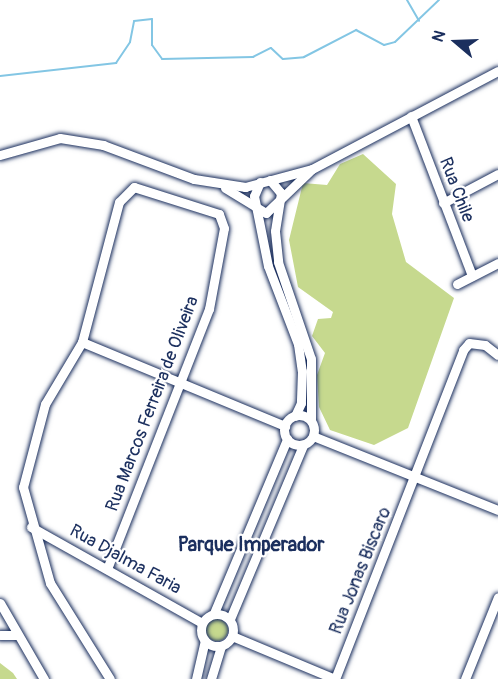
<!DOCTYPE html>
<html>
<head>
<meta charset="utf-8">
<style>
  body { margin:0 }
  #map { position:relative; width:498px; height:679px; overflow:hidden; background:#fff; font-family:Pangolin,sans-serif }
  div>[style] { position:absolute }
  .green>* { inset:0; background:#c6d98e }
  .round { border-radius:50% }
  .stream>* { height:2px; margin:-1px; padding:0 1px; transform-origin:1px; border-radius:1px; background:#83c6e4 }
  .roads { filter:drop-shadow(0 0 2px #1b2f5e) drop-shadow(0 0 2px #1b2f5e) }
  .minor>* { height:9px; margin:-4.5px; padding:0 4.5px; transform-origin:4.5px; border-radius:4.5px; background:#fff }
  .minor>.ring { margin:-4.5px; padding:0; box-sizing:content-box; background:none; border:9px solid #fff; border-radius:50% }
  span { translate:-50% -50%; white-space:nowrap; text-align:center; line-height:1.15; -webkit-text-stroke:4.5px #fff; paint-order:stroke }
  .street-label { font-size:18px; color:#1b2f5e }
  .neighbourhood-label { font-size:20px; color:#1b2f5e; font-weight:700 }
  .north { position:absolute; left:426px; top:12px; width:60px; height:60px; -webkit-text-stroke:4px #fff; paint-order:stroke; rotate:289deg; font-size:16px; font-weight:700; line-height:24px; text-align:center; color:#1b2f5e }
  .north::after { content:''; display:block; margin:auto; width:21px; height:27px; background:#1b2f5e; clip-path:polygon(50% 0,100% 100%,50% 72%,0 100%) }
</style>
</head>
<body>
<div id="map">
  <div class="green">
    <div style="clip-path:polygon(363px 154px,396px 184px,392px 214px,406px 262px,454px 298px,408px 428px,374px 445px,330px 430px,319px 407px,317px 375px,325px 353px,312px 336px,318px 319px,331px 318px,333px 312px,298px 287px,289px 240px,303px 183px,327px 185px,340px 164px)"></div>
    <div class="round" style="left:206px;top:619px;width:22px;height:22px"></div>
    <div style="clip-path:polygon(0 663px,13px 673px,17px 679px,0 679px)"></div>
  </div>
  <div class="stream">
    <div style="left:407px;top:0;width:24px;rotate:60deg"></div>
    <div style="left:0;top:76px;width:117px;rotate:-6.4deg"></div>
    <div style="left:116px;top:63px;width:25px;rotate:-56deg"></div>
    <div style="left:130px;top:42px;width:21px;rotate:-79deg"></div>
    <div style="left:134px;top:21px;width:18px;rotate:-6deg"></div>
    <div style="left:152px;top:19px;width:26px;rotate:90deg"></div>
    <div style="left:152px;top:45px;width:17px;rotate:54deg"></div>
    <div style="left:162px;top:59px;width:91px;rotate:-1.3deg"></div>
    <div style="left:253px;top:57px;width:20px;rotate:-27deg"></div>
    <div style="left:271px;top:48px;width:16px;rotate:43deg"></div>
    <div style="left:283px;top:59px;width:21px;rotate:-5deg"></div>
    <div style="left:304px;top:57px;width:59px;rotate:-27.4deg"></div>
    <div style="left:356px;top:30px;width:32px;rotate:28deg"></div>
    <div style="left:384px;top:45px;width:11px;rotate:-15deg"></div>
    <div style="left:395px;top:42px;width:61px;rotate:-43.7deg"></div>
  </div>
  <div class="roads">
    <div class="minor">
      <div style="left:411px;top:116px;width:171px;rotate:69.1deg"></div>
      <div style="left:0;top:155px;width:62px;rotate:-15.8deg"></div>
      <div style="left:60px;top:138px;width:44px;rotate:9.2deg"></div>
      <div style="left:103px;top:145px;width:97px;rotate:20.5deg"></div>
      <div style="left:194px;top:179px;width:52px;rotate:8.9deg"></div>
      <div style="left:245px;top:187px;width:69px;rotate:-15deg"></div>
      <div style="left:312px;top:169px;width:210px;rotate:-27.8deg"></div>
      <div style="left:270px;top:180px;width:17px;rotate:50deg"></div>
      <div style="left:281px;top:193px;width:38px;rotate:99deg"></div>
      <div style="left:275px;top:231px;width:31px;rotate:84deg"></div>
      <div style="left:278px;top:262px;width:102px;rotate:71.2deg"></div>
      <div style="left:311px;top:359px;width:61px;rotate:90deg"></div>
      <div style="left:260px;top:182px;width:15px;rotate:113deg"></div>
      <div style="left:254px;top:196px;width:71px;rotate:78.7deg"></div>
      <div style="left:268px;top:266px;width:84px;rotate:69deg"></div>
      <div style="left:298px;top:344px;width:27px;rotate:82deg"></div>
      <div style="left:302px;top:371px;width:32px;rotate:92deg"></div>
      <div style="left:301px;top:403px;width:14px;rotate:115deg"></div>
      <div style="left:225px;top:188px;width:48px;rotate:31.4deg"></div>
      <div style="left:266px;top:213px;width:61px;rotate:-43.7deg"></div>
      <div style="left:443px;top:203px;width:62px;rotate:-27.8deg"></div>
      <div style="left:457px;top:284px;width:46px;rotate:-27.1deg"></div>
      <div style="left:82px;top:342px;width:220px;rotate:22.5deg"></div>
      <div class="ring" style="left:284px;top:415px;width:21px;height:21px"></div>
      <div style="left:313px;top:436px;width:199px;rotate:21.8deg"></div>
      <div style="left:31px;top:527px;width:196px;rotate:29.3deg"></div>
      <div style="left:107px;top:569px;width:279px;rotate:-68.6deg"></div>
      <div style="left:209px;top:309px;width:82px;rotate:-79.5deg"></div>
      <div style="left:224px;top:228px;width:15px;rotate:-110deg"></div>
      <div style="left:219px;top:214px;width:89px;rotate:-162.4deg"></div>
      <div style="left:134px;top:187px;width:21px;rotate:135deg"></div>
      <div style="left:119px;top:202px;width:145px;rotate:104.8deg"></div>
      <div style="left:82px;top:342px;width:72px;rotate:120.8deg"></div>
      <div style="left:45px;top:404px;width:86px;rotate:104.8deg"></div>
      <div style="left:23px;top:487px;width:100px;rotate:74.3deg"></div>
      <div style="left:50px;top:583px;width:113px;rotate:58deg"></div>
      <div style="left:0;top:603px;width:88px;rotate:59.9deg"></div>
      <div style="left:214px;top:613px;width:189px;rotate:-67.2deg"></div>
      <div class="ring" style="left:201px;top:614px;width:23px;height:23px"></div>
      <div style="left:230px;top:619px;width:189px;rotate:-67.2deg"></div>
      <div style="left:0;top:635px;width:16px"></div>
      <div style="left:232px;top:636px;width:112px;rotate:22.7deg"></div>
      <div style="left:196px;top:679px;width:39px;rotate:-77deg"></div>
      <div style="left:211px;top:679px;width:34px;rotate:-73deg"></div>
      <div style="left:335px;top:679px;width:353px;rotate:-68.7deg"></div>
      <div style="left:463px;top:350px;width:9px;rotate:-49deg"></div>
      <div style="left:469px;top:343px;width:16px;rotate:7deg"></div>
      <div style="left:485px;top:345px;width:16px;rotate:38deg"></div>
      <div style="left:465px;top:679px;width:88px;rotate:-68.1deg"></div>
    </div>
  </div>
  <div class="street-label">
    <span style="left:456px;top:190px;rotate:69deg">Rua Chile</span>
    <span style="left:153px;top:404px;rotate:-69deg">Rua Marcos Ferreira de Oliveira</span>
    <span style="left:125px;top:560px;rotate:29deg">Rua Djalma Faria</span>
    <span style="left:361px;top:571px;rotate:-68deg">Rua Jonas Biscaro</span>
  </div>
  <div class="neighbourhood-label">
    <span style="left:251px;top:544px">Parque Imperador</span>
  </div>
  <div class="north">N</div>
</div>
</body>
</html>
